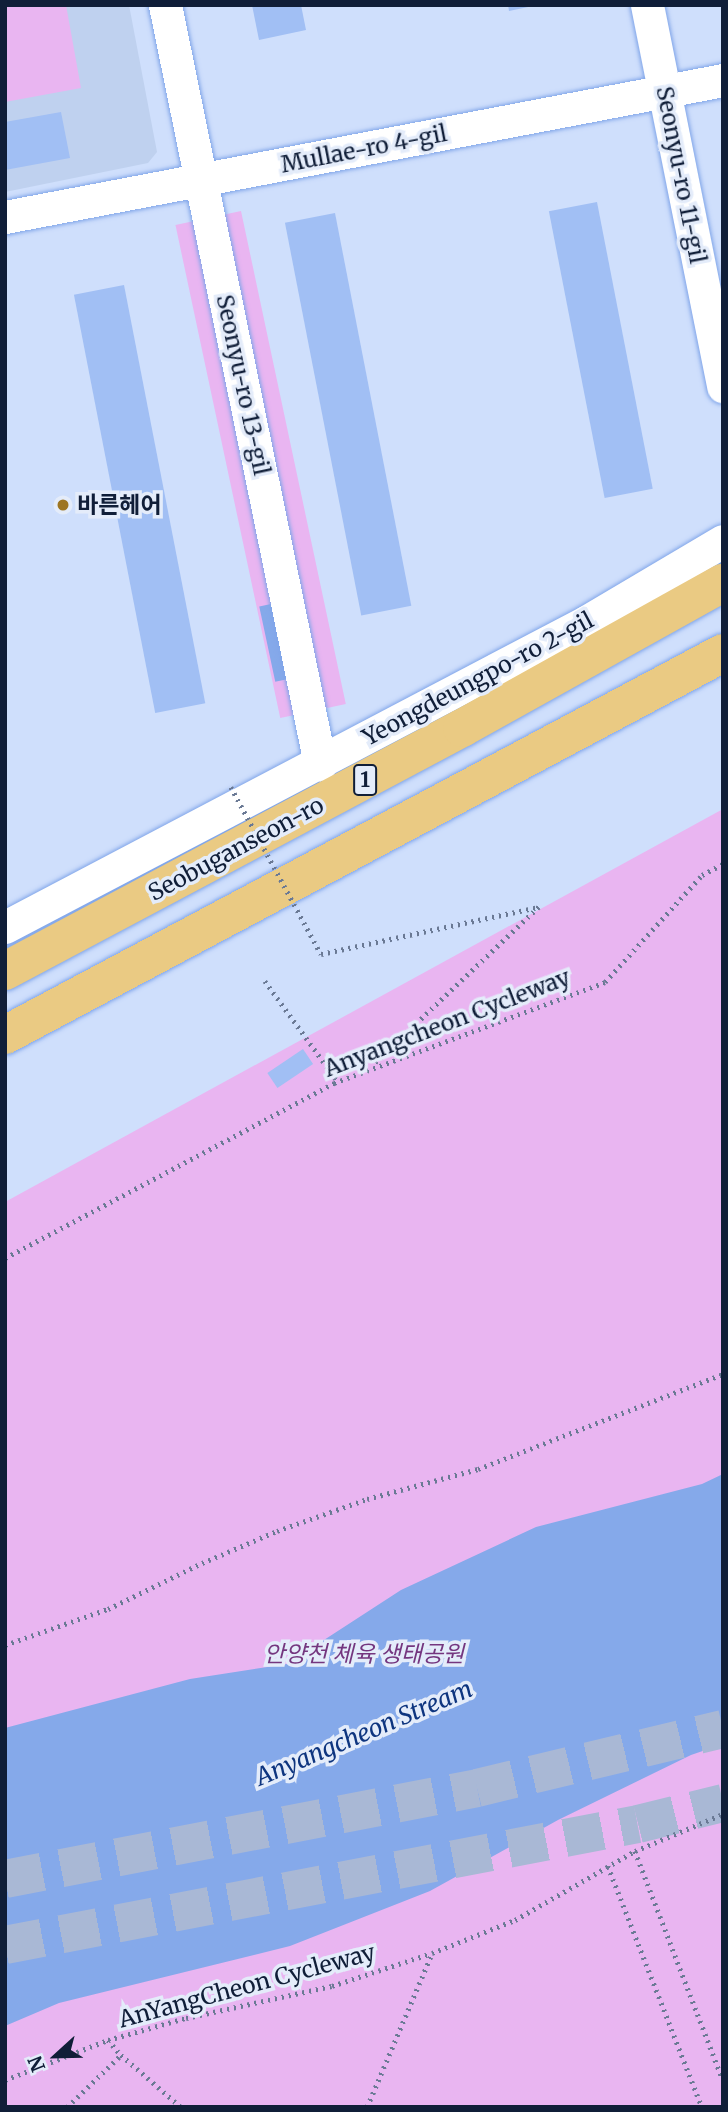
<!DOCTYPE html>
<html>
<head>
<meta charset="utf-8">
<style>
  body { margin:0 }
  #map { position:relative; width:728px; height:2112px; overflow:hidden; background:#cfdffc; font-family:Merriweather,"Noto Sans KR",serif }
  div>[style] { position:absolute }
  .built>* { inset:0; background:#bfd1ef }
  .green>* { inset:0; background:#e9b5f1; transform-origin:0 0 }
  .water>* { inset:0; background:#85a9ea; transform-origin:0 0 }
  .building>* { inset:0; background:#a1bff4; transform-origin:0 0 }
  .highway-tunnel>* { height:38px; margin-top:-19px; transform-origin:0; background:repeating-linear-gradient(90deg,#a9b8d5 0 38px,transparent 0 57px) }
  .path>* { height:4.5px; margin-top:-2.25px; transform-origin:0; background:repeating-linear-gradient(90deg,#6a7994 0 2px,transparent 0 7px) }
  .roads { filter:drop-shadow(0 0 2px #80a5e9) drop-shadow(0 0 2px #80a5e9) }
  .minor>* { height:33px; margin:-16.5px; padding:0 16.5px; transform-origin:16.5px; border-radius:16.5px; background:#fff }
  .major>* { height:38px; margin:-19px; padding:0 19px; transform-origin:19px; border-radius:19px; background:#eaca83 }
  .path-bridge>* { height:4.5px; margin-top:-2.25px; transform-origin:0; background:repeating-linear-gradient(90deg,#6a7994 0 2px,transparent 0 7px) }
  .dots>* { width:19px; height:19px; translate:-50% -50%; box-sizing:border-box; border:4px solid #e4ecfa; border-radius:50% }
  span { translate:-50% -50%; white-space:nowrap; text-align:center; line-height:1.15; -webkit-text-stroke:7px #e4ecfa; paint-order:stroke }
  .shield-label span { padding:2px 5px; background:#e4ecfa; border:2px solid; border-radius:5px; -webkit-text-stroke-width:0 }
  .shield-label { font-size:21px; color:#101e38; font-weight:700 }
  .street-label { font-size:23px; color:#101e38 }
  .poi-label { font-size:23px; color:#101e38; font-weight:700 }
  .left { translate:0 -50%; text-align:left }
  .park-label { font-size:23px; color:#74367f; font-style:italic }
  .water-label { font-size:24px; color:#0e357f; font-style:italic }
  .frame { position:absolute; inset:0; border:7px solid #101e38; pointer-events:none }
  .north { position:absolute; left:21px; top:2021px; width:70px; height:70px; -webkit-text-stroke:5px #e4ecfa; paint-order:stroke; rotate:248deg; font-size:19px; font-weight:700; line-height:28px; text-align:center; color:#101e38 }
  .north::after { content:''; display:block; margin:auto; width:24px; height:32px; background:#101e38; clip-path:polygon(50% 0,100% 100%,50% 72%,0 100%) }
</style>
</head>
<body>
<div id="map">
  <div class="built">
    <div style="clip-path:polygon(5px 5px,129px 5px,157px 152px,148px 163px,5px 192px)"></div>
  </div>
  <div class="green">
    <div style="clip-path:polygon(5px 5px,66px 5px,81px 88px,5px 102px)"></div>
    <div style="left:241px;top:211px;width:504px;height:67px;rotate:78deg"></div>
    <div style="clip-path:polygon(723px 809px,723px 2107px,5px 2107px,5px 1202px)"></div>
  </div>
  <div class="water">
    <div style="left:271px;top:604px;width:77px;height:12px;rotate:78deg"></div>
    <div style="clip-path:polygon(723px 1474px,723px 1744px,691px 1755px,558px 1820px,430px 1891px,290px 1946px,59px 2003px,5px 2026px,5px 1728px,190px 1679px,287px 1664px,401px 1590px,536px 1527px,702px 1484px)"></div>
  </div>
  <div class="building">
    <div style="clip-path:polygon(252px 5px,301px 5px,306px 30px,259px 40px)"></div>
    <div style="clip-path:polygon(508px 5px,532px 5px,533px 6px,509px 11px)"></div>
    <div style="clip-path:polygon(61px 112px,70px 158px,5px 170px,5px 122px)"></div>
    <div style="left:597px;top:202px;width:292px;height:49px;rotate:79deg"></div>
    <div style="left:335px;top:213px;width:400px;height:51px;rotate:79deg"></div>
    <div style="left:124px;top:285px;width:426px;height:51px;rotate:79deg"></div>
    <div style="left:303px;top:1049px;width:18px;height:43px;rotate:56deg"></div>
  </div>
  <div class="highway-tunnel">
    <div style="left:5px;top:1879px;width:481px;rotate:-10.9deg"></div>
    <div style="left:477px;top:1788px;width:253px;rotate:-13.5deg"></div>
    <div style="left:5px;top:1945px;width:644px;rotate:-10.82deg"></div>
    <div style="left:638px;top:1824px;width:88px;rotate:-13.9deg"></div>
  </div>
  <div class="path">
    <div style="left:321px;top:954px;width:223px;rotate:-12.2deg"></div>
    <div style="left:539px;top:907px;width:228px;rotate:136.4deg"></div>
    <div style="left:265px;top:981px;width:125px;rotate:54.1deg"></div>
    <div style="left:5px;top:1258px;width:373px;rotate:-28deg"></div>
    <div style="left:334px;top:1083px;width:289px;rotate:-20.4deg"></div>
    <div style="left:605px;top:982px;width:144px;rotate:-47.8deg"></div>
    <div style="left:702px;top:875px;width:24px;rotate:-28deg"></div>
    <div style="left:5px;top:1645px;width:109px;rotate:-19.3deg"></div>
    <div style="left:108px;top:1609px;width:105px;rotate:-26.1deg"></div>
    <div style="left:202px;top:1563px;width:82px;rotate:-23.1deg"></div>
    <div style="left:277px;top:1531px;width:96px;rotate:-19.6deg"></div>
    <div style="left:367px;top:1499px;width:115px;rotate:-15.1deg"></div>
    <div style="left:478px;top:1469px;width:263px;rotate:-21.2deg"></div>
    <div style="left:635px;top:1851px;width:245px;rotate:69deg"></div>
    <div style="left:608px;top:1866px;width:259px;rotate:68.7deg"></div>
    <div style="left:108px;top:2040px;width:20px;rotate:49deg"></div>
    <div style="left:121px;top:2055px;width:79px;rotate:40.9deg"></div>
    <div style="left:5px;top:2080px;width:110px;rotate:-21.2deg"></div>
    <div style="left:108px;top:2040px;width:81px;rotate:-15.8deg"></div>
    <div style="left:186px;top:2018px;width:149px;rotate:-12.4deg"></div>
    <div style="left:332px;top:1986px;width:105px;rotate:-18.3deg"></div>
    <div style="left:432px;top:1953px;width:89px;rotate:-21.7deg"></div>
    <div style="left:515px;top:1920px;width:138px;rotate:-29.9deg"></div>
    <div style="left:635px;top:1851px;width:95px;rotate:-22.8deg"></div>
    <div style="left:67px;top:2107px;width:75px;rotate:-43.9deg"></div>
    <div style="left:367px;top:2107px;width:167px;rotate:-67.1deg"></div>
  </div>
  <div class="roads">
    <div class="minor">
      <div style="left:165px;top:5px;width:775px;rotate:78.46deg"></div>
      <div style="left:647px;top:5px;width:389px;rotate:78.7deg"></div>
      <div style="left:5px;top:217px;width:731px;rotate:-10.8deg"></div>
      <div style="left:5px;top:927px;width:656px;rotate:-27.7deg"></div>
      <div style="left:586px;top:622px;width:159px;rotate:-30.6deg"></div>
    </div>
    <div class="major">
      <div style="left:5px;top:971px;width:518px;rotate:-28deg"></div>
      <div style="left:462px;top:728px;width:299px;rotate:-29.1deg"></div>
      <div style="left:5px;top:1035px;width:813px;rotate:-28.01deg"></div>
    </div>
  </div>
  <div class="path-bridge">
    <div style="left:231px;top:787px;width:190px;rotate:61.7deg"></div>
  </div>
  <div class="dots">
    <div style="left:63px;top:505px;background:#9d7522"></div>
  </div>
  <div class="shield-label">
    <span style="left:365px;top:780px">1</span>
  </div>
  <div class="street-label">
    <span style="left:364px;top:149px;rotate:-11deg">Mullae-ro 4-gil</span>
    <span style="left:681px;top:175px;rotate:79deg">Seonyu-ro 11-gil</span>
    <span style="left:243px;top:385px;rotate:78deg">Seonyu-ro 13-gil</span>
    <span style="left:478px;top:679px;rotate:-28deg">Yeongdeungpo-ro 2-gil</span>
    <span style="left:236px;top:849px;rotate:-28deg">Seobuganseon-ro</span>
    <span style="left:447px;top:1023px;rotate:-21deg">Anyangcheon Cycleway</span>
    <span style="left:247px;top:1986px;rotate:-15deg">AnYangCheon Cycleway</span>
  </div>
  <div class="poi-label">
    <span class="left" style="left:77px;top:505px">바른헤어</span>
  </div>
  <div class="park-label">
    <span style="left:364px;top:1654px">안양천 체육 생태공원</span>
  </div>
  <div class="water-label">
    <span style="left:364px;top:1733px;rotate:-23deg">Anyangcheon Stream</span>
  </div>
  <div class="frame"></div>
  <div class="north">N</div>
</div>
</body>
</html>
